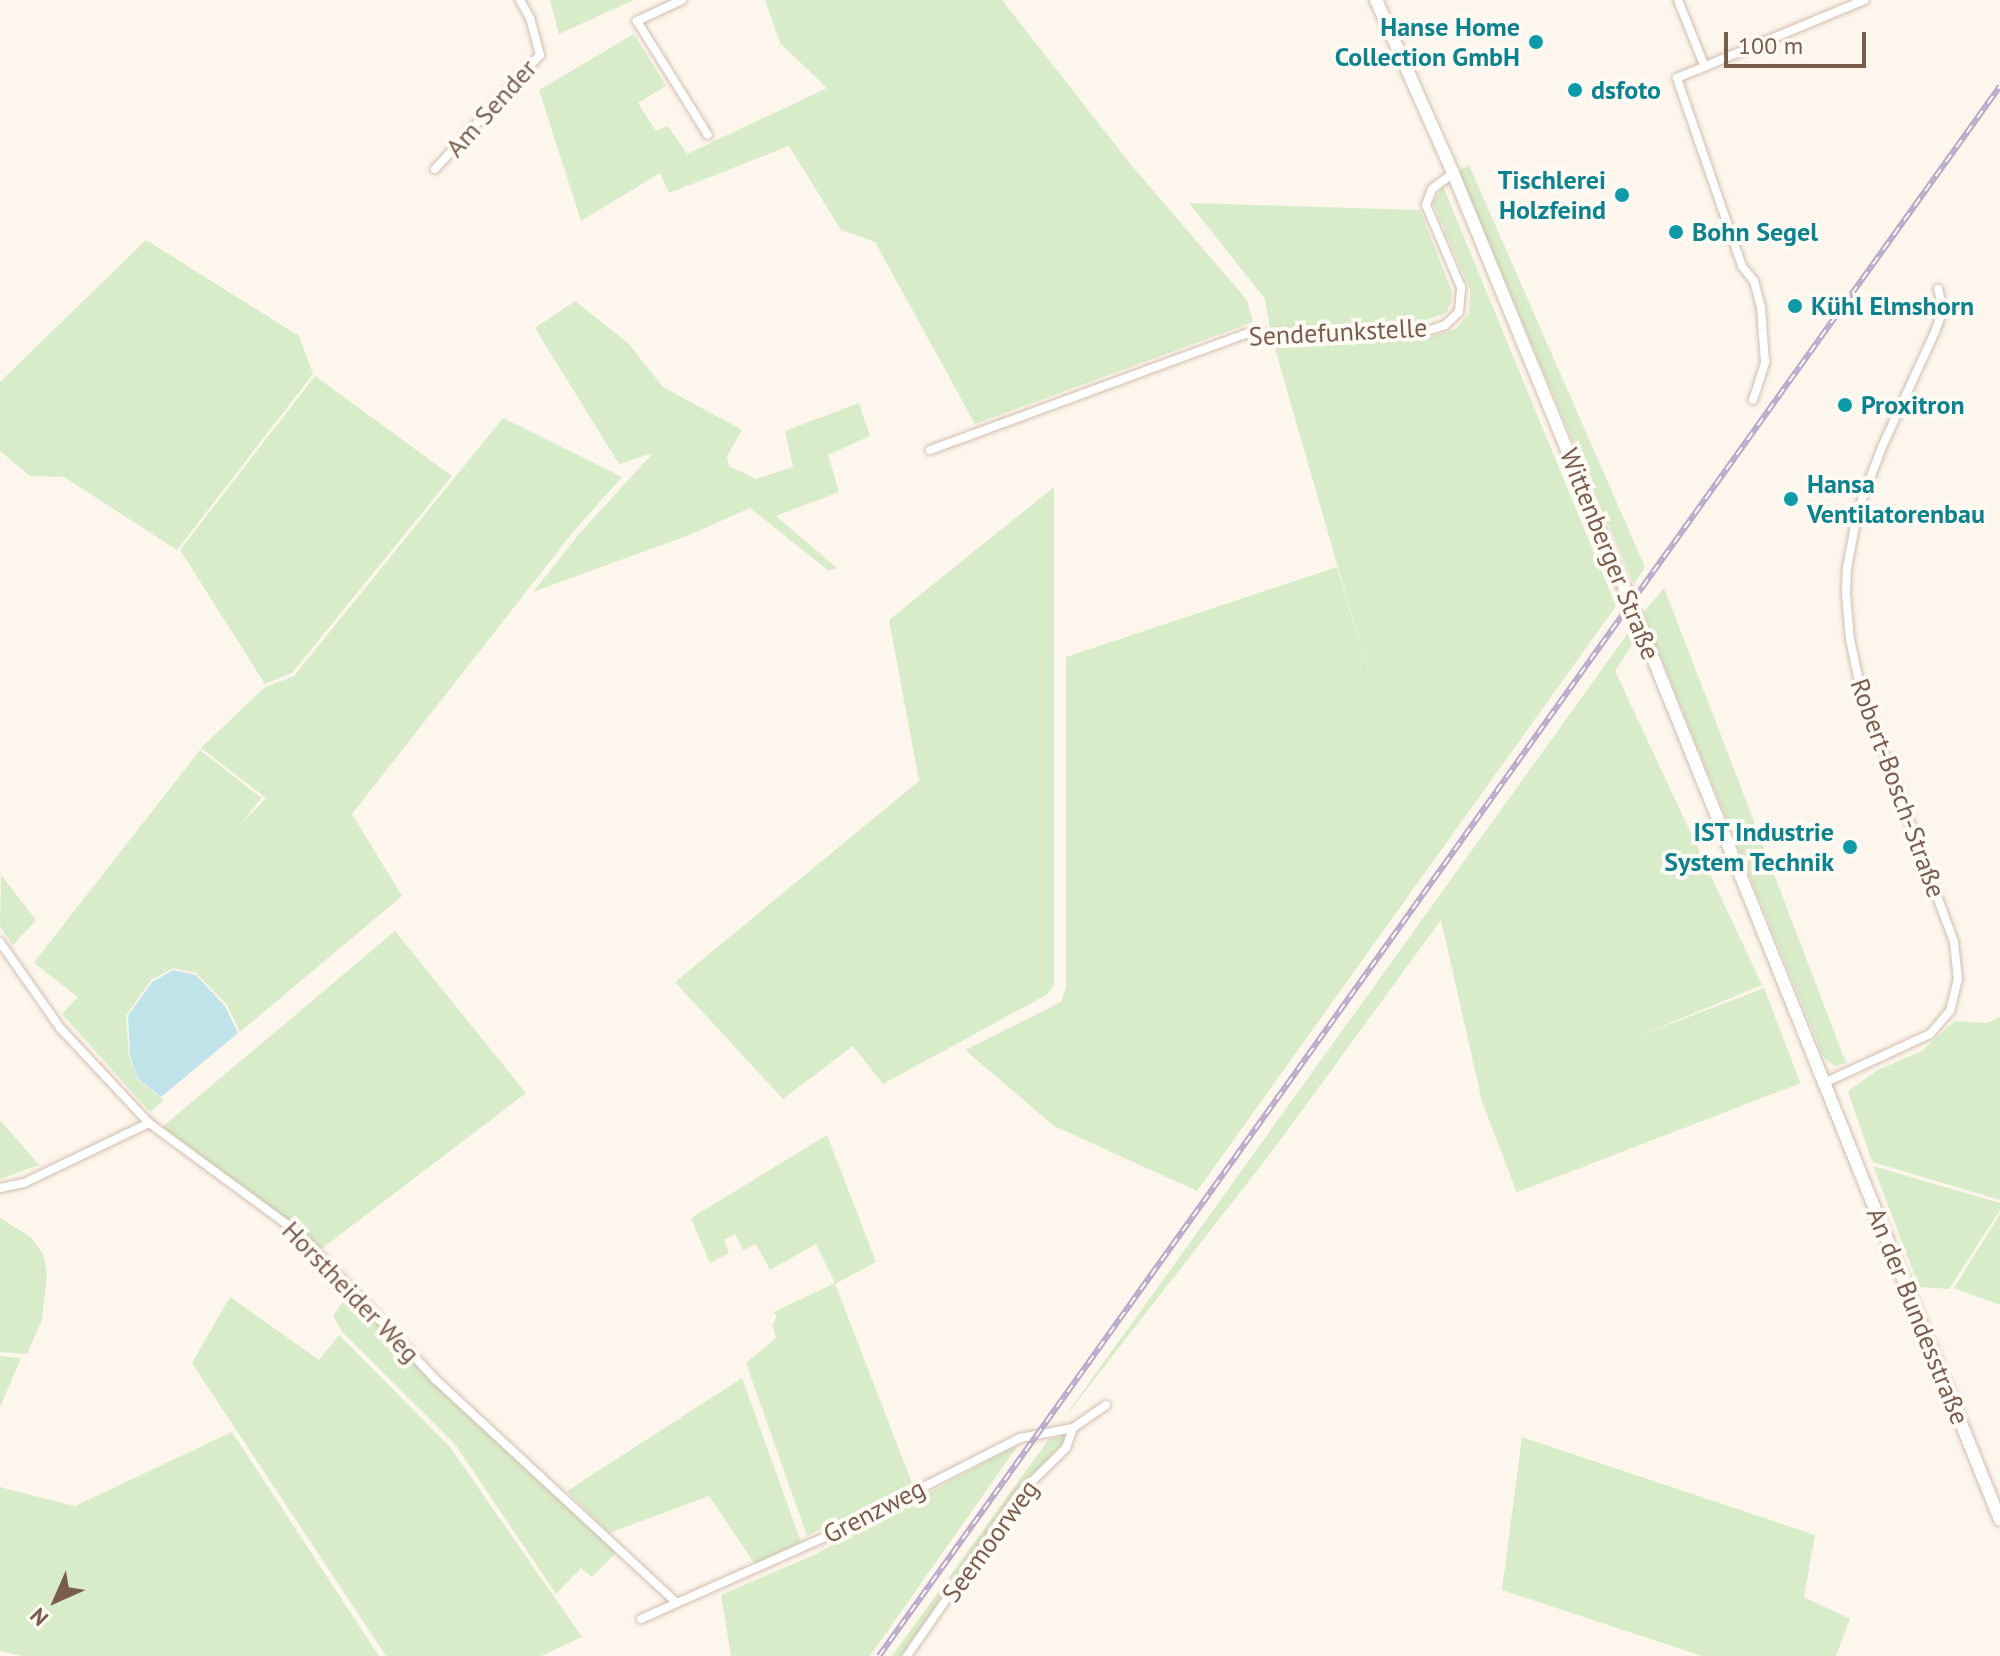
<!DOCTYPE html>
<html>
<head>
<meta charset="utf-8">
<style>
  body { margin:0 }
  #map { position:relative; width:2000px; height:1656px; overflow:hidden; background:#fdf6ec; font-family:"PT Sans",sans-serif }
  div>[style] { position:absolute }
  .green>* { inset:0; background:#d8ecc9; transform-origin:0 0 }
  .water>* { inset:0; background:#bfe3e8 }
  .roads { filter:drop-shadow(0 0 2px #d1beb0) drop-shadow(0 0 2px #d1beb0) }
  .minor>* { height:8px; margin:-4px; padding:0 4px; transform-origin:4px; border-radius:4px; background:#fff }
  .secondary>* { height:12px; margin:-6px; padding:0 6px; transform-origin:6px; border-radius:6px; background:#fff }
  .rail>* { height:6px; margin-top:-3px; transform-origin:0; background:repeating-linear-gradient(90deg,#fffaf3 0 9px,#b9a8c9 0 18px); box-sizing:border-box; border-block:2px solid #b9a8c9 }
  .bridges { filter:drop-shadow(0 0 2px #d6c0b0) drop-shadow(0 0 2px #d6c0b0) }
  .secondary-bridge>* { height:12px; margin:-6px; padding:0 6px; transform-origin:6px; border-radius:6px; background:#fff }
  .dots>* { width:22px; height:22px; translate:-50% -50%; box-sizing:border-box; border:4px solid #fffaf3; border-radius:50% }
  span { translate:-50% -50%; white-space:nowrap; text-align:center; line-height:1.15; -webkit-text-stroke:8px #fffaf3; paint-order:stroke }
  .culture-label { font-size:26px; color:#0d838f; font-weight:700 }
  .right { translate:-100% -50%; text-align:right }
  .left { translate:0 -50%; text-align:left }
  .street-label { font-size:26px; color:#7a5c4d }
  .north { position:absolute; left:16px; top:1560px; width:80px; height:80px; -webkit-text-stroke:6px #fffaf3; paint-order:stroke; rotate:225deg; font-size:22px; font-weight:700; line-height:32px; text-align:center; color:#7a5c4d }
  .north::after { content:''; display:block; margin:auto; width:28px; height:36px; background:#7a5c4d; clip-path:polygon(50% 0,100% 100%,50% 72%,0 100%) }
  .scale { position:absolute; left:1724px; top:32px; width:142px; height:36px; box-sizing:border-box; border:4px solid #7a5c4d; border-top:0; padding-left:10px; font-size:24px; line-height:28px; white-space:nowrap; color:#7a5c4d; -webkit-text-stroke:6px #fffaf3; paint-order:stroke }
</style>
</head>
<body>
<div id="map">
  <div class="green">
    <div style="clip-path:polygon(550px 0,634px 0,559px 34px)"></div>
    <div style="clip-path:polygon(765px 0,1002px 0,1132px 166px,1247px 300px,1253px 322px,975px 424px,875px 242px,841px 230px,789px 146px,669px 193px,660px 173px,581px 221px,539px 90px,634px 34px,666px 86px,638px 103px,656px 131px,668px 126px,687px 154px,827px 88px,780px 43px)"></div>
    <div style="clip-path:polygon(1469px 165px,1645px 567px,1634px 584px,1458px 171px)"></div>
    <div style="clip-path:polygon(1443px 186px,1616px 606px,1197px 1191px,1054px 1126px,965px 1050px,1061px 1002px,1066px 988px,1066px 657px,1337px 567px,1373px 689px,1272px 338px,1382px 341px,1425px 339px,1455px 329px,1469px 314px,1470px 289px,1433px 203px)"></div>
    <div style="clip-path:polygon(1189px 203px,1420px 210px,1452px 292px,1451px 302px,1446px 313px,1410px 325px,1270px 328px,1265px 299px)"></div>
    <div style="clip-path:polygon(146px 240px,299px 336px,313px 374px,177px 550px,64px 477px,30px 476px,0 451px,0 382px)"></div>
    <div style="clip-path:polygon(575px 301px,628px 343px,663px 387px,742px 430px,727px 456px,729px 466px,756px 479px,793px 467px,785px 431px,859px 403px,870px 436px,828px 455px,839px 492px,776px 516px,837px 568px,829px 571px,750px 508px,689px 535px,533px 592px,579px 534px,653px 453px,619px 464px,535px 328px)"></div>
    <div style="clip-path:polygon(315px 376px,452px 476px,292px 673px,265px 684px,180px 550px)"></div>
    <div style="clip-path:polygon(503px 418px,622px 477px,573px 532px,352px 814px,402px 896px,240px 1032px,227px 1005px,196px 973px,173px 968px,151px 980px,126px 1016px,129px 1055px,138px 1080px,164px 1100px,150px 1112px,62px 1014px,266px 798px,201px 748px,265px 687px,294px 676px)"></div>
    <div style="clip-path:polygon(1054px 487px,1054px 984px,1048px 994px,883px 1084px,853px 1046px,783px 1099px,675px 982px,919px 781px,889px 620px)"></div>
    <div style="clip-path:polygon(1664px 588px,1737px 777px,1846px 1063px,1835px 1066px,1824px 1058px,1643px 613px)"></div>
    <div style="clip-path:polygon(1628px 633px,1632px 645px,1615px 671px,1762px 985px,1482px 1101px,1441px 920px,1276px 1146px,1058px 1426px)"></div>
    <div style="left:200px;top:750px;width:78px;height:270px;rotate:38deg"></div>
    <div style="clip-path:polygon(1px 875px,36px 920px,13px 945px,0 927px)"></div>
    <div style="clip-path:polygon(395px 931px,526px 1093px,320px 1250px,160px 1129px)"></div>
    <div style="left:1764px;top:988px;width:102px;height:304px;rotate:69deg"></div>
    <div style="clip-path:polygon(2000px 1017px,2000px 1200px,1872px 1162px,1848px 1091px,1878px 1070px,1922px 1051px,1955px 1021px,1987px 1023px)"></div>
    <div style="clip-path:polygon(0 1120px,39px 1165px,0 1179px)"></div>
    <div style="clip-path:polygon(827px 1135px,876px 1262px,835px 1284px,912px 1483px,807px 1536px,746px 1363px,776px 1338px,772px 1325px,777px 1317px,774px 1312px,835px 1283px,816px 1244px,770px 1270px,756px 1244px,743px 1250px,735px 1234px,724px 1240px,729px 1253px,710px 1263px,691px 1218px)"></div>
    <div style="clip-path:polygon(1873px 1166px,2000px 1203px,2000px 1210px,1949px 1289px,1919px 1287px)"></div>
    <div style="clip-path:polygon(2000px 1214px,2000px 1305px,1954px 1288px)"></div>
    <div style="clip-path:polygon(0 1218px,32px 1238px,44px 1256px,47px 1275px,42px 1320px,27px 1354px,0 1352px)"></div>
    <div style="clip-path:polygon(349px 1293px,423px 1373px,617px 1552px,592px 1577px,581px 1568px,556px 1594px,455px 1444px,343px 1333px,333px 1316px)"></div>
    <div style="clip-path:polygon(230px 1297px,319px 1360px,339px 1335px,450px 1447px,582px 1637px,541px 1656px,386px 1656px,192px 1363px)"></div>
    <div style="clip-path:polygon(0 1356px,21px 1358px,0 1407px)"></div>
    <div style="clip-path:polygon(742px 1378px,801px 1542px,755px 1564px,709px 1496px,609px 1533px,567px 1491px)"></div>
    <div style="clip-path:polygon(232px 1432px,379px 1656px,22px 1656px,0 1651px,0 1487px,75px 1506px)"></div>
    <div style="clip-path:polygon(1064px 1436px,1066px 1440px,1017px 1494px,903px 1656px,892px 1656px,1049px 1439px)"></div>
    <div style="clip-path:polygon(1522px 1437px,1815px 1535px,1804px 1597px,1850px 1619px,1836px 1656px,1702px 1656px,1502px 1590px)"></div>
    <div style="clip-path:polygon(1019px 1444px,870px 1656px,731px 1656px,721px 1595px,814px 1555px)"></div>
  </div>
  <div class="water">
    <div style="clip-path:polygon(173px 970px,196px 975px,225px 1006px,238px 1033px,161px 1097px,138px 1079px,130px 1055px,128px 1016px,152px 982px)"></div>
  </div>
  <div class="roads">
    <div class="minor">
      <div style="left:682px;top:0;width:50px;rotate:155deg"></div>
      <div style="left:637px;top:21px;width:134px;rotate:58.1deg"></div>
      <div style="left:1678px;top:0;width:72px;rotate:68.1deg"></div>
      <div style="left:435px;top:169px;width:155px;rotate:-47.4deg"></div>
      <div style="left:540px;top:55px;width:38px;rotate:-105deg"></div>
      <div style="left:530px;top:18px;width:21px;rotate:-119deg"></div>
      <div style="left:1753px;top:400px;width:40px;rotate:-72deg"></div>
      <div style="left:1765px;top:362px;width:55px;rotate:-94.2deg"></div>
      <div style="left:1761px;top:307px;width:27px;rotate:-105deg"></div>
      <div style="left:1754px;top:281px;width:19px;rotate:-129deg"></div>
      <div style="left:1742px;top:266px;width:199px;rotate:-109.1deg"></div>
      <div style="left:1677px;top:78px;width:203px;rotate:-22.6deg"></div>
      <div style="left:930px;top:450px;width:337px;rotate:-20.2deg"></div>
      <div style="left:1246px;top:334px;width:136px"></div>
      <div style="left:1382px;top:334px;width:45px;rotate:-3.8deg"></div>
      <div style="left:1427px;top:331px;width:19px;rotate:-18deg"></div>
      <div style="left:1445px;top:325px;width:19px;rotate:-43deg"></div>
      <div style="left:1459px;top:312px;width:25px;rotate:-85deg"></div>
      <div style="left:1461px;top:287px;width:89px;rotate:-113.1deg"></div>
      <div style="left:1426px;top:205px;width:17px;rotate:-69deg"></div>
      <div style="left:1432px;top:189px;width:26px;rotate:-37deg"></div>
      <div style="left:0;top:942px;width:106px;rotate:55deg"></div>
      <div style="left:61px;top:1029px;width:129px;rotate:46.9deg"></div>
      <div style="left:149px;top:1123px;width:186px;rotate:36.3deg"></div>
      <div style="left:299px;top:1233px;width:200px;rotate:47deg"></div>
      <div style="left:435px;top:1379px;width:328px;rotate:42.8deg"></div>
      <div style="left:1824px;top:1083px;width:117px;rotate:-24.8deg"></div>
      <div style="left:1930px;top:1034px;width:30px;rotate:-49deg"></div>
      <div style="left:1950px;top:1011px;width:32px;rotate:-76deg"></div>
      <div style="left:1958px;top:980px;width:38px;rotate:-96deg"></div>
      <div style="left:1954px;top:942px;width:268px;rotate:-110.3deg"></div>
      <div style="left:1861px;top:691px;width:53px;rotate:-101.9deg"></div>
      <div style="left:1850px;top:639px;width:45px;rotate:-95.1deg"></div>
      <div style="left:1846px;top:594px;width:26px;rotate:-88deg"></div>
      <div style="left:1847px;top:568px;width:59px;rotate:-79.3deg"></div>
      <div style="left:1858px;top:510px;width:67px;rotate:-69.1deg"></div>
      <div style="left:1882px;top:447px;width:127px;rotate:-65.3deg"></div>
      <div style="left:1935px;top:332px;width:23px;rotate:-70deg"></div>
      <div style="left:1943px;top:310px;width:22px;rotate:-103deg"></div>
      <div style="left:0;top:1188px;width:25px;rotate:-12deg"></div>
      <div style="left:24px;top:1183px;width:139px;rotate:-25.6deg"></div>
      <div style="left:641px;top:1619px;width:201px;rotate:-24deg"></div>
      <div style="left:825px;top:1537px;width:219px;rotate:-26.9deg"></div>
      <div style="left:1020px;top:1438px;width:54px;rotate:-10.7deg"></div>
      <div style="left:1073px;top:1428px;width:40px;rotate:-34.9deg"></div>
      <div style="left:907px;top:1656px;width:197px;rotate:-55.3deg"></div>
      <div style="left:1019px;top:1494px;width:66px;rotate:-44.4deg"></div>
      <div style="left:1066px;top:1448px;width:21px;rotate:-71deg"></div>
    </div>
    <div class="secondary">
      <div style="left:1376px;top:0;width:189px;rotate:66deg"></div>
      <div style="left:1453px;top:173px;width:448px;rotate:67.6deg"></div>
      <div style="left:1647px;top:643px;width:945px;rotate:68.07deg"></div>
    </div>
  </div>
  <div class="rail">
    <div style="left:879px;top:1656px;width:1929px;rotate:-54.47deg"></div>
  </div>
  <div class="bridges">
    <div class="secondary-bridge">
      <div style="left:1624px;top:587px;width:61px;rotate:67.7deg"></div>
    </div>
  </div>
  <div class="dots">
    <div style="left:1536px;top:42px;background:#0f9aa8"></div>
    <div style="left:1575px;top:90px;background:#0f9aa8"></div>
    <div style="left:1622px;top:195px;background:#0f9aa8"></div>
    <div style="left:1676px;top:232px;background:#0f9aa8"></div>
    <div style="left:1795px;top:306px;background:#0f9aa8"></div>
    <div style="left:1845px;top:405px;background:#0f9aa8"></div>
    <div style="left:1791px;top:499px;background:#0f9aa8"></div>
    <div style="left:1850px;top:847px;background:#0f9aa8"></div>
  </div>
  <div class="culture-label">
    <span class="right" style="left:1520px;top:42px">Hanse Home<br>Collection GmbH</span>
    <span class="left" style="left:1591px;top:90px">dsfoto</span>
    <span class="right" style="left:1606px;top:195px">Tischlerei<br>Holzfeind</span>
    <span class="left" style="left:1692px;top:232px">Bohn Segel</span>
    <span class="left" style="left:1811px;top:306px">Kühl Elmshorn</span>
    <span class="left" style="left:1861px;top:405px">Proxitron</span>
    <span class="left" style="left:1807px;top:499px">Hansa<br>Ventilatorenbau</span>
    <span class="right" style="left:1834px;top:847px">IST Industrie<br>System Technik</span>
  </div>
  <div class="street-label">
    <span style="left:491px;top:108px;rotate:-48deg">Am Sender</span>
    <span style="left:1338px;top:332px;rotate:-3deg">Sendefunkstelle</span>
    <span style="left:1610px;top:554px;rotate:68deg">Wittenberger Straße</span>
    <span style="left:1898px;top:788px;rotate:70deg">Robert-Bosch-Straße</span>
    <span style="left:351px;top:1292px;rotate:46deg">Horstheider Weg</span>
    <span style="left:1918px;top:1316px;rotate:68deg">An der Bundesstraße</span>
    <span style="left:874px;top:1511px;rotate:-27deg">Grenzweg</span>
    <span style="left:990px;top:1541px;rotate:-54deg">Seemoorweg</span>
  </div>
  <div class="north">N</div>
  <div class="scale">100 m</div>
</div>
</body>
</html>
